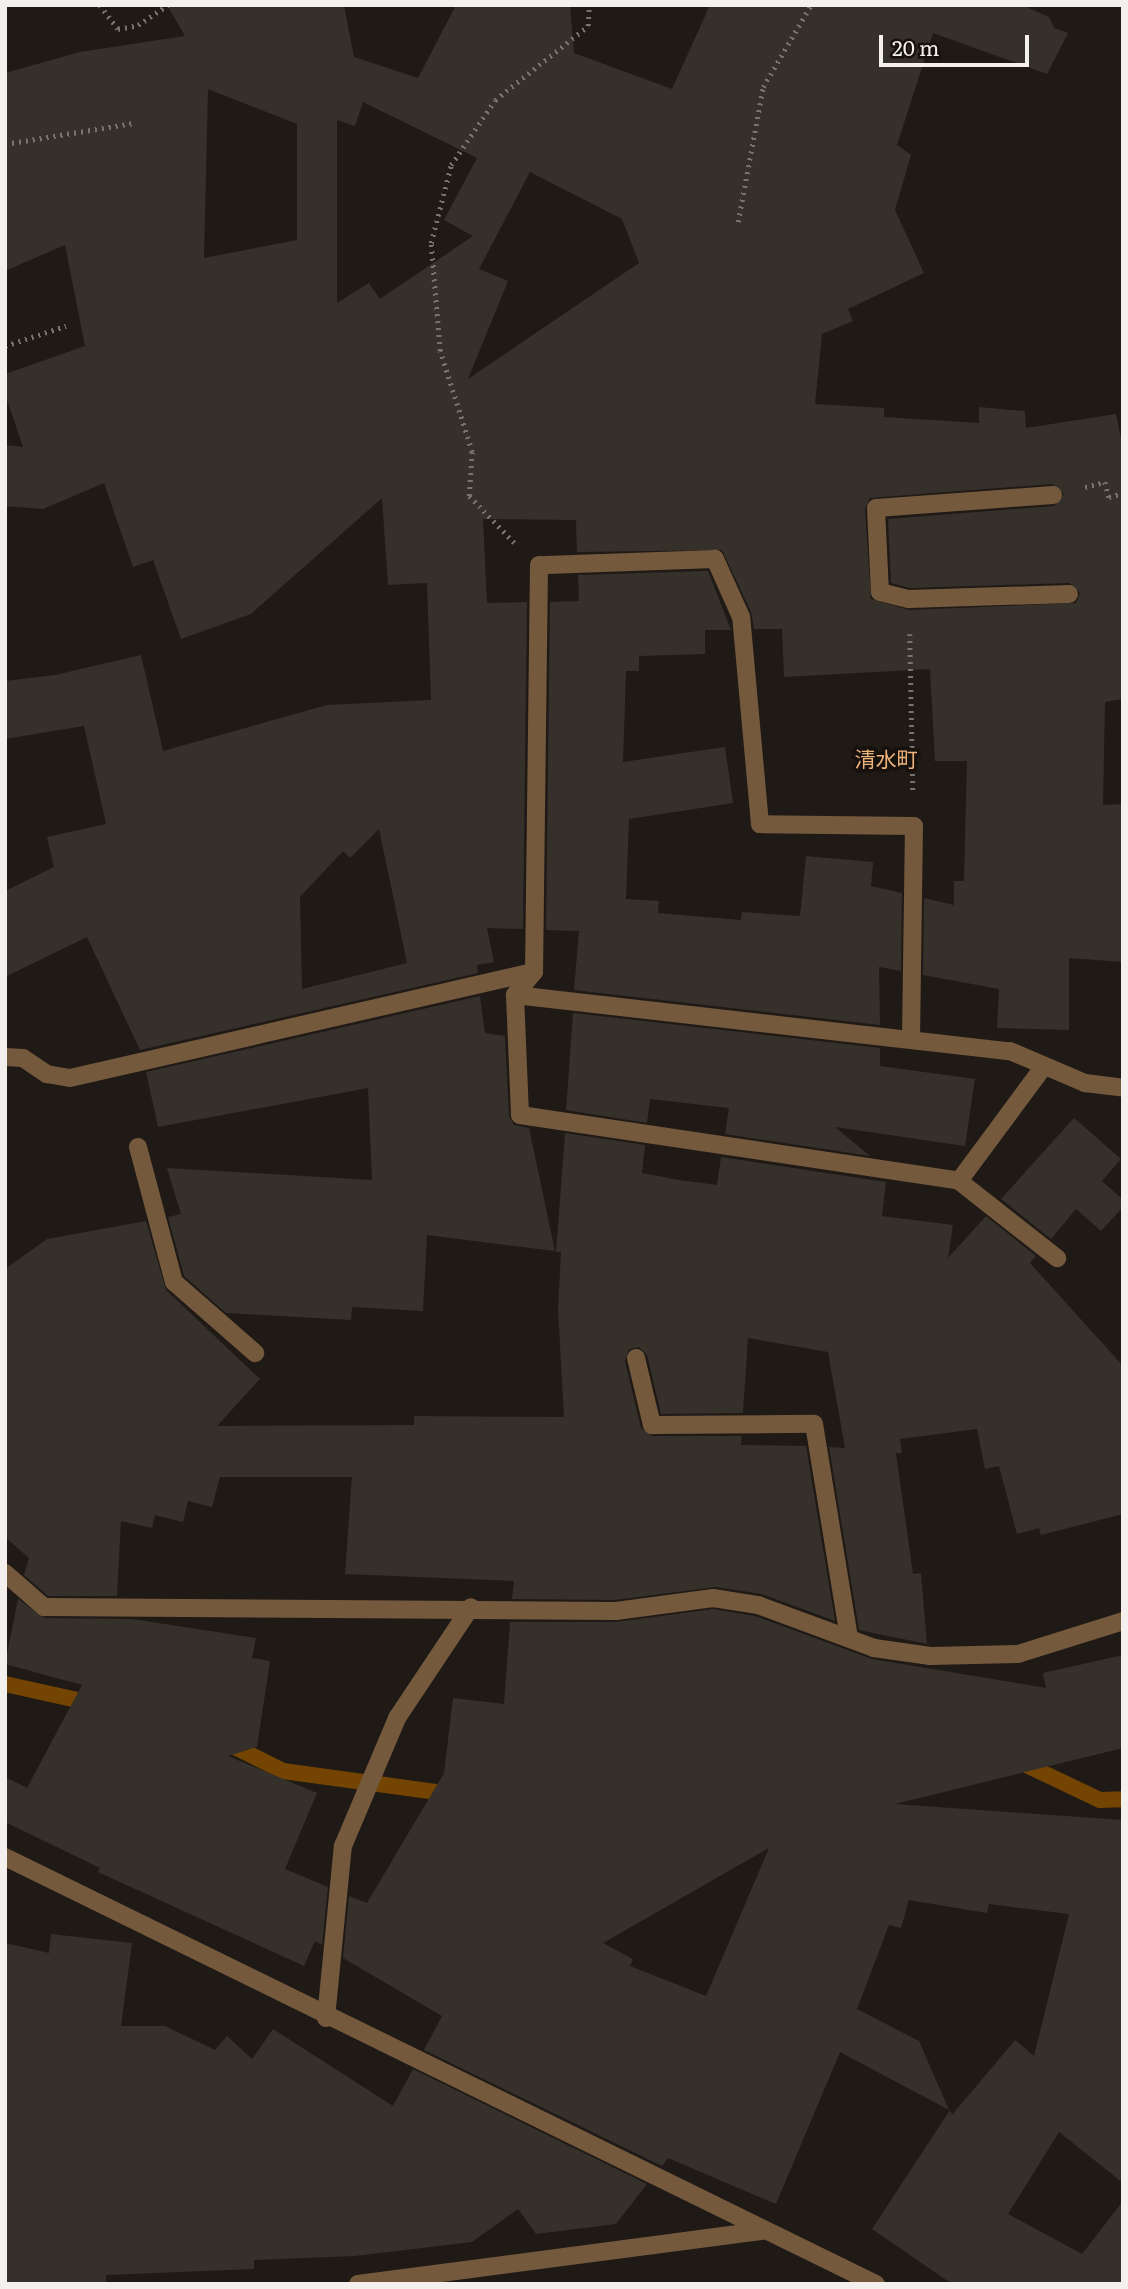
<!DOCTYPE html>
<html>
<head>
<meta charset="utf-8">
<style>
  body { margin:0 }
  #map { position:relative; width:1128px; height:2289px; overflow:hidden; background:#1f1a16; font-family:Literata,"Noto Sans JP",serif }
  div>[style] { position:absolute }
  .stream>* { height:16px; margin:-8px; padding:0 8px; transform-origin:8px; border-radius:8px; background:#744402 }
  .building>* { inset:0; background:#36302b }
  .path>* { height:4.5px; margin-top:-2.25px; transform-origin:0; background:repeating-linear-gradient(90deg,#787370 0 2px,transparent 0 7px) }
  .minor>* { height:18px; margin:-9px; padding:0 9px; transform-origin:9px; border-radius:9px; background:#74593d }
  span { translate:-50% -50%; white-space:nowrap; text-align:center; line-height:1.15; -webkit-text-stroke:7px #16110d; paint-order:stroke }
  .quarter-label { font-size:21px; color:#edb37a }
  .frame { position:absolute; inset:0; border:7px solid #f4f0ed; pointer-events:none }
  .scale { position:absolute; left:879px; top:35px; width:150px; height:32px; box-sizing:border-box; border:4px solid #f4f0ed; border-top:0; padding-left:9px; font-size:21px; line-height:24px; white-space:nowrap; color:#f4f0ed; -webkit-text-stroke:5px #16110d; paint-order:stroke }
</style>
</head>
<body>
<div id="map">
  <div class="stream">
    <div style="left:5px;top:1684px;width:92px;rotate:12.5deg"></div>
    <div style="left:223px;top:1741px;width:67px;rotate:26.6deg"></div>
    <div style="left:283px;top:1771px;width:170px;rotate:7.8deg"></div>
    <div style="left:1020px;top:1762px;width:89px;rotate:25.4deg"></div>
    <div style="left:1100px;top:1800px;width:23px;rotate:-2deg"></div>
  </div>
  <div class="building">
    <div style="clip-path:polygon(evenodd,167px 5px,344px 5px,354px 57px,418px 78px,456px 5px,570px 5px,574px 53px,672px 89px,710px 5px,1022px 5px,1049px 17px,1054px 28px,1068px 33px,1047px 74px,933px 33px,897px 145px,911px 155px,895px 210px,924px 273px,848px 309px,853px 321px,822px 334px,815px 404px,884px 408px,884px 417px,979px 423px,979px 407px,1025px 411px,1026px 428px,1116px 414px,1123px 448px,1123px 699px,1105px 702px,1103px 805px,1123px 804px,1123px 962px,1069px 958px,1069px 1030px,997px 1028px,999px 989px,923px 975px,924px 898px,954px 905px,954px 881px,964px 881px,967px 761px,935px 761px,930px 669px,784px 677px,782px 629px,754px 629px,751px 612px,722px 550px,577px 552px,576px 520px,483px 519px,487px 603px,527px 602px,523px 929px,487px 928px,494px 962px,477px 965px,478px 973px,140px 1050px,87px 937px,5px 977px,5px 891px,54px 867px,47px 837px,106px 824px,84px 726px,5px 739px,5px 681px,55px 675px,141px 655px,163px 751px,327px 705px,431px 700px,427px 583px,388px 585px,382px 498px,251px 614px,181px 639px,153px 560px,133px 567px,104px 483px,43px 509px,5px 506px,5px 445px,23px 447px,5px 394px,5px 374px,85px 346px,65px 245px,5px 271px,5px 73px,80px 52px,185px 36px,167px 5px,208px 89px,297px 124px,297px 240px,204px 258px,208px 89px,167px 5px,363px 102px,477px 158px,444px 220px,473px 236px,380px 299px,369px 283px,337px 303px,337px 120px,355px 126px,363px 102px,167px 5px,530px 172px,622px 219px,639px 263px,468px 379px,508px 281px,479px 269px,530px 172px,167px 5px,1052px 484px,1064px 494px,1054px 506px,888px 519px,891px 583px,910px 588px,1069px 583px,1080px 593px,1076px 603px,909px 610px,871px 599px,865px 509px,870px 498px,1052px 484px,167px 5px,379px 829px,407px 963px,302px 989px,300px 897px,343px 851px,350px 858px,379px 829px)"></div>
    <div style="clip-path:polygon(708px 571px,731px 630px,705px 630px,705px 654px,639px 656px,639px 671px,626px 671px,623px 762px,725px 747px,733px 803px,629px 819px,626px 899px,659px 901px,658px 913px,741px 920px,742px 912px,800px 916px,806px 856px,873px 862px,871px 886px,902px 893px,901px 971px,879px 967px,880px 1025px,574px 990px,579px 931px,546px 930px,550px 602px,579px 601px,578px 575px)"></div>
    <div style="clip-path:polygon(480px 996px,485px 1033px,505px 1036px,509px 1116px,514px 1125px,529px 1128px,555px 1251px,427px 1235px,423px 1311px,352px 1307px,351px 1320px,226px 1313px,184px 1276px,168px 1217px,181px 1214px,167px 1168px,372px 1180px,368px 1088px,158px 1127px,146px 1072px)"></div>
    <div style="clip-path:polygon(573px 1013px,880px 1048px,880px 1066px,975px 1079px,965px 1146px,835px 1127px,870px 1156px,725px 1134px,729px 1108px,650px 1099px,647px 1123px,566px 1110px)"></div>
    <div style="clip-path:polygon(1074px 1118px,1121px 1159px,1102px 1181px,1123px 1200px,1123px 1207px,1101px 1231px,1076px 1209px,1051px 1239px,1001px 1199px)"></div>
    <div style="clip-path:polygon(565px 1133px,645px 1145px,642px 1173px,679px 1180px,717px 1185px,721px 1157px,886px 1182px,882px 1216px,953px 1225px,948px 1258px,986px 1216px,1036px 1256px,1030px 1263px,1123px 1366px,1123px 1514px,1041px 1535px,1039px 1528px,1017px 1534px,999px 1466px,985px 1469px,977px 1429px,900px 1439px,902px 1453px,896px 1453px,913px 1574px,921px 1573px,927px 1644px,859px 1630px,829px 1447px,845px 1448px,828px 1352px,748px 1338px,743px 1413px,661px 1414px,647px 1355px,639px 1347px,629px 1349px,625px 1361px,641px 1428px,652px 1436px,742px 1436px,741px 1445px,806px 1446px,835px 1621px,762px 1594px,715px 1587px,615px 1600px,512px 1599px,514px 1581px,345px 1574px,352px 1477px,220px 1477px,212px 1507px,188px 1501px,183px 1522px,155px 1515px,152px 1528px,121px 1521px,117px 1596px,48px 1596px,24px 1575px,29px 1558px,5px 1537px,5px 1269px,47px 1239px,146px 1221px,166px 1290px,260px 1379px,217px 1426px,414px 1425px,414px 1416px,564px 1417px,558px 1309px,561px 1252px,556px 1252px)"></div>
    <div style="clip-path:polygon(18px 1599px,44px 1618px,132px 1619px,256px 1638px,252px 1658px,270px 1661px,257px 1747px,228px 1756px,317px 1793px,285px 1869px,328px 1887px,322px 1945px,315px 1941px,304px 1966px,98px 1872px,100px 1868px,5px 1822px,5px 1777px,27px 1788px,82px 1685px,5px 1664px)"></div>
    <div style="clip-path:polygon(evenodd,713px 1609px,755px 1616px,872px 1659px,1046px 1688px,1043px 1673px,1123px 1655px,1123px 1748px,895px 1804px,1123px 1820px,1123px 2183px,1059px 2132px,1008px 2214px,1082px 2254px,1123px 2201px,1123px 2284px,952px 2284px,872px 2229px,950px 2110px,952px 2115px,1015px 2040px,1034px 2056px,1069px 1914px,989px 1904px,987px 1913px,909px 1900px,901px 1928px,889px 1925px,857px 2009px,919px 2041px,949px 2110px,840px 2052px,776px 2204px,668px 2158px,662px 2166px,424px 2050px,442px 2016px,343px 1958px,349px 1896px,367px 1903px,444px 1773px,453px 1698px,504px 1704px,510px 1622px,616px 1622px,713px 1609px,769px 1848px,706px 1996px,630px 1966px,633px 1959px,603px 1943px,769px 1848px)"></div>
    <div style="clip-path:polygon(51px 1934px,132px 1943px,121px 2026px,165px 2026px,215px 2050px,227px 2036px,252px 2059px,273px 2029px,393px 2106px,413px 2069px,647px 2184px,616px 2224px,536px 2234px,518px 2209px,472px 2242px,355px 2256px,254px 2260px,254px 2269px,106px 2275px,106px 2284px,5px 2284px,5px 1943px,49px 1953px)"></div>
  </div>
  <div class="path">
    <div style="left:100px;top:5px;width:30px;rotate:53deg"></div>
    <div style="left:118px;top:29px;width:20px;rotate:-11deg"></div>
    <div style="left:138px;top:25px;width:36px;rotate:-34deg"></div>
    <div style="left:5px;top:144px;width:130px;rotate:-9.3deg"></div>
    <div style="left:738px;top:222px;width:137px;rotate:-79.5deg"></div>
    <div style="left:763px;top:87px;width:95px;rotate:-59.7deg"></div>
    <div style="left:5px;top:346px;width:64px;rotate:-18.2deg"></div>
    <div style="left:1085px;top:487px;width:21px;rotate:-14deg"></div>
    <div style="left:1105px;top:482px;width:16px;rotate:75deg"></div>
    <div style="left:1109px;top:497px;width:15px;rotate:-16deg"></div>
    <div style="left:514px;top:543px;width:65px;rotate:-133.8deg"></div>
    <div style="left:469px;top:496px;width:44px;rotate:-86.1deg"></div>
    <div style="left:472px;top:452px;width:106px;rotate:-107.6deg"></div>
    <div style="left:440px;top:351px;width:108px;rotate:-94.8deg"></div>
    <div style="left:431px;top:243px;width:81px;rotate:-75.6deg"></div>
    <div style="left:451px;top:165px;width:78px;rotate:-55.9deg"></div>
    <div style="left:495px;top:100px;width:119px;rotate:-38.5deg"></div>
    <div style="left:588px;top:26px;width:21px;rotate:-87deg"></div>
    <div style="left:910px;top:634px;width:156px;rotate:88.9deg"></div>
  </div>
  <div class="minor">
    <div style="left:1053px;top:495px;width:177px;rotate:175.8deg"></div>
    <div style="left:876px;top:508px;width:84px;rotate:87.3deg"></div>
    <div style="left:880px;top:592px;width:30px;rotate:14deg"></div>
    <div style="left:909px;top:599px;width:160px;rotate:-1.8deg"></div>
    <div style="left:515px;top:995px;width:120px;rotate:87.6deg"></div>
    <div style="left:520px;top:1115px;width:444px;rotate:8.5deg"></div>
    <div style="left:959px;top:1181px;width:143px;rotate:-53.5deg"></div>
    <div style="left:911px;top:1039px;width:213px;rotate:-89.2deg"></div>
    <div style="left:914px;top:826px;width:154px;rotate:-179.3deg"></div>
    <div style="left:760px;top:824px;width:208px;rotate:-95.2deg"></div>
    <div style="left:741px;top:617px;width:64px;rotate:-114.1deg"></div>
    <div style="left:715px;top:559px;width:176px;rotate:178deg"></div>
    <div style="left:539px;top:565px;width:407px;rotate:90.7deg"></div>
    <div style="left:534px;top:972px;width:30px;rotate:130deg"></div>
    <div style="left:515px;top:995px;width:498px;rotate:6.5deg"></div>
    <div style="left:1010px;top:1051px;width:82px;rotate:23.1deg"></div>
    <div style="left:1085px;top:1083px;width:38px;rotate:7deg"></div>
    <div style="left:5px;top:1057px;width:18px;rotate:3deg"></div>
    <div style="left:23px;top:1058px;width:29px;rotate:34deg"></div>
    <div style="left:47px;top:1074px;width:23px;rotate:10deg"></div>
    <div style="left:70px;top:1078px;width:476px;rotate:-12.9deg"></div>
    <div style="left:138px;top:1147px;width:140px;rotate:75.1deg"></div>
    <div style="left:174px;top:1282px;width:108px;rotate:41.2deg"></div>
    <div style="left:959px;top:1181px;width:125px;rotate:38.2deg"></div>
    <div style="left:636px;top:1358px;width:69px;rotate:76.6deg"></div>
    <div style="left:652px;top:1425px;width:162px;rotate:-0.4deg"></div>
    <div style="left:814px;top:1424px;width:217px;rotate:80.7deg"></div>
    <div style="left:5px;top:1573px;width:52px;rotate:41.1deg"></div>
    <div style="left:44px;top:1607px;width:572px;rotate:0.4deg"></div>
    <div style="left:616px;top:1611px;width:98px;rotate:-7.6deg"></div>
    <div style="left:713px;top:1598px;width:46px;rotate:8.8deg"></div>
    <div style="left:758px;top:1605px;width:124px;rotate:20.3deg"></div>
    <div style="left:874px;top:1648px;width:57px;rotate:8.1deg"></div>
    <div style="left:930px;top:1656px;width:88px;rotate:-1.3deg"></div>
    <div style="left:1018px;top:1654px;width:110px;rotate:-17.4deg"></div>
    <div style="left:5px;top:1857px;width:970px;rotate:26.12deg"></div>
    <div style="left:326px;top:2018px;width:173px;rotate:-84.4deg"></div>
    <div style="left:343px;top:1846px;width:139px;rotate:-67.1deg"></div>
    <div style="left:397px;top:1718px;width:133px;rotate:-56.3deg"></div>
    <div style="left:358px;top:2284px;width:408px;rotate:-7.5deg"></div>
  </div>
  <div class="quarter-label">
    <span style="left:886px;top:758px">清水町</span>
  </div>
  <div class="frame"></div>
  <div class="scale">20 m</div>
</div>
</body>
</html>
